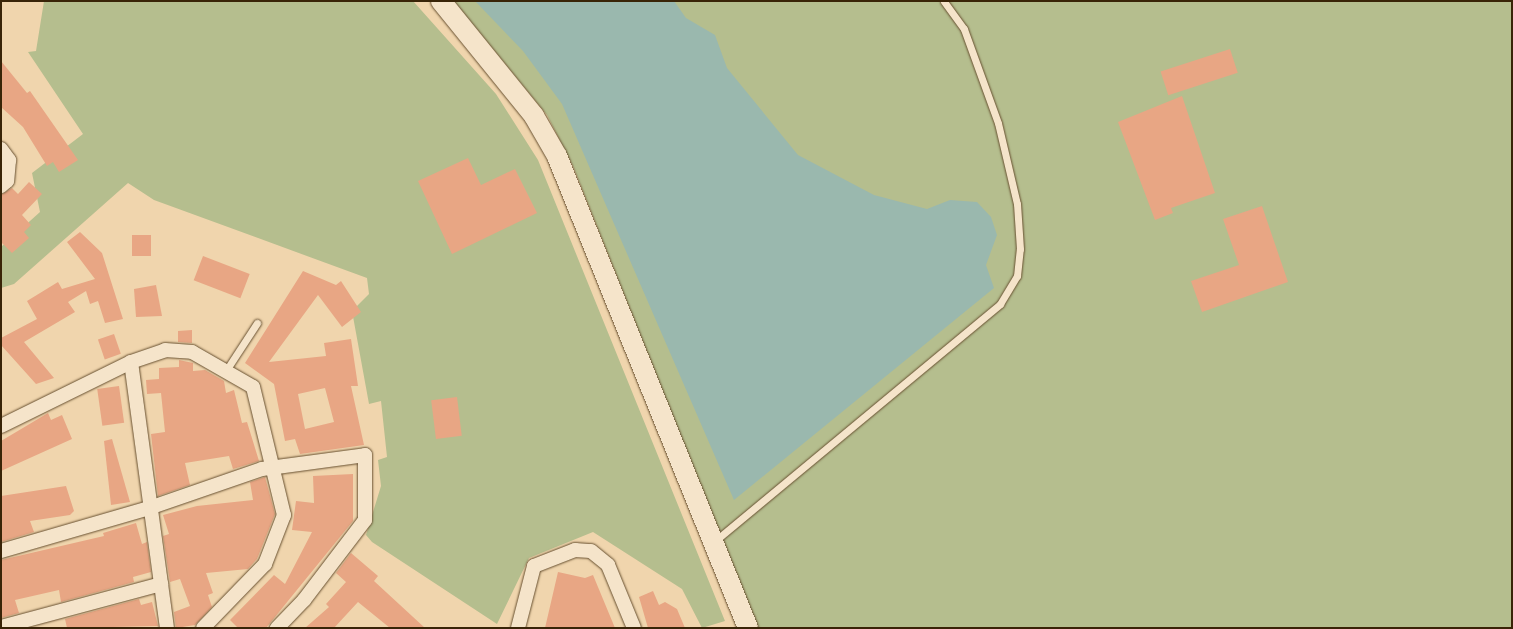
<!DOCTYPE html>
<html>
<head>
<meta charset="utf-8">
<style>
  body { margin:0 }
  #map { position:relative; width:1513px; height:629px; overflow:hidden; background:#f0d5ad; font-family:"IM FELL DW Pica",serif }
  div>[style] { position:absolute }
  .green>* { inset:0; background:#b5be8e }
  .water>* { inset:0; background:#9ab8ae }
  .building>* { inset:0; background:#e8a684; transform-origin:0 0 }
  .roads { filter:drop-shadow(0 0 1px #675030) drop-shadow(0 0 1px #675030) }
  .lane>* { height:7px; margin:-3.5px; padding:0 3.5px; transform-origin:3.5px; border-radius:3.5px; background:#f5e4ca }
  .street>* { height:14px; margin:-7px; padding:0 7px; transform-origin:7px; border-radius:7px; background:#f5e4ca }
  .secondary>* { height:20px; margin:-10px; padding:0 10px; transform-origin:10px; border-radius:10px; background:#f5e4ca }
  span { translate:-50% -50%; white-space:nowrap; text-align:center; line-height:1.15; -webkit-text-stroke:4px #f5e4ca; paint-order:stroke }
  .frame { position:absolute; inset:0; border:2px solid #392407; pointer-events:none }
</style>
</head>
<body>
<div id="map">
  <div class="green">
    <div style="clip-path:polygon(44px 1px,413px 1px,496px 94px,538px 160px,725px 621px,702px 628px,682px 589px,593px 532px,529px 558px,497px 624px,372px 542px,366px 535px,381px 486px,378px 460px,387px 457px,381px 401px,369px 404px,352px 311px,369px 294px,367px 278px,154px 200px,128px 183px,14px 284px,1px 288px,1px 247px,40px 212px,32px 173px,83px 134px,28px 52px,36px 51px)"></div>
    <div style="clip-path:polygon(454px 1px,1512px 1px,1512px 628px,757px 628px,573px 166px,547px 115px)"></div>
  </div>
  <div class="water">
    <div style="clip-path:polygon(475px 1px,674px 1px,686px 18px,715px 35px,727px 68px,798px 155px,874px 195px,927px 209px,950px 200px,977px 202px,991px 217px,997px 235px,986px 265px,994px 288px,734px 500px,562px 104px,523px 51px)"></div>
  </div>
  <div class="building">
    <div style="left:1230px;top:49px;width:25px;height:73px;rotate:72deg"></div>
    <div style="clip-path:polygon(1px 61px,27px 93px,30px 91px,78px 160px,59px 172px,53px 162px,47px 166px,23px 127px,1px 107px)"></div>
    <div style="clip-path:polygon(1182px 96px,1215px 193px,1171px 208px,1173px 213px,1155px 220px,1118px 122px)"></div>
    <div style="clip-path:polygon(468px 158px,481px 185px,515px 169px,537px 213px,452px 254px,418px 181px)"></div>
    <div style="clip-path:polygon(29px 182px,42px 194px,22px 215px,31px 225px,24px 232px,29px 238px,12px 253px,1px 242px,1px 195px,12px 188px,18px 194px)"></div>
    <div style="clip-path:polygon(1262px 206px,1288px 282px,1202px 312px,1191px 281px,1239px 265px,1223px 219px)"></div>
    <div style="clip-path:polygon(80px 232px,102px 253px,123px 319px,105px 323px,98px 301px,90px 304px,86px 291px,68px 302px,75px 312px,24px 342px,54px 378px,36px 384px,1px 345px,1px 338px,37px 319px,27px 301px,58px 282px,62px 289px,95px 279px,67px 242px)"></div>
    <div style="left:132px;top:235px;width:19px;height:21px"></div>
    <div style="left:203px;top:256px;width:50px;height:26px;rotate:21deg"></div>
    <div style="clip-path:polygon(evenodd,303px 271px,336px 285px,341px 281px,361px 312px,342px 327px,318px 295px,269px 362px,326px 356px,324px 343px,351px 339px,358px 386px,351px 386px,364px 445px,300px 454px,295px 439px,285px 441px,274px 384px,245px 363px,303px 271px,325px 388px,334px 422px,305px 429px,298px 394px,325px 388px)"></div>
    <div style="clip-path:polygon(156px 285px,162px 316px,136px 317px,134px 289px)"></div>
    <div style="clip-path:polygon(192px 330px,192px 343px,178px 342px,178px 331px)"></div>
    <div style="left:114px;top:334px;width:21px;height:17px;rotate:71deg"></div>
    <div style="clip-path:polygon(179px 360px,193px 363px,193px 371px,205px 370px,224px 381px,226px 393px,234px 390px,242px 423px,247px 422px,259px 461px,233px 469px,229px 456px,185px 463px,190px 485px,158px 496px,151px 434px,165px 432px,161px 393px,147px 394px,146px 380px,159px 379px,159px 368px,179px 367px)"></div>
    <div style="left:119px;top:386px;width:37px;height:22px;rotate:82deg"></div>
    <div style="left:457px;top:397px;width:39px;height:26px;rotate:83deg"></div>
    <div style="clip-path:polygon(48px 413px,51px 420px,62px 415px,72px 439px,1px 471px,1px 441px)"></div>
    <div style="clip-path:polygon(112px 439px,130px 502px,111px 505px,104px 441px)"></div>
    <div style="clip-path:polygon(353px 474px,353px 521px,266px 628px,238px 628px,230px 620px,274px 575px,285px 584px,312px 532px,292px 530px,296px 501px,314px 503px,313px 476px)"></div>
    <div style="clip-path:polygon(265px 477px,275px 514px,257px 559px,248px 569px,206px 573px,213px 593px,208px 595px,212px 607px,195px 625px,176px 628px,174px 612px,190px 606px,180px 579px,170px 582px,163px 536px,169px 534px,163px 515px,197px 506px,253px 500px,250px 482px)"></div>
    <div style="clip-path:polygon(66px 486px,74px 511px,70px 515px,30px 521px,34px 532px,1px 542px,1px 496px)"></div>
    <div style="clip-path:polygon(136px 523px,142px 544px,147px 542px,151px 572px,133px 577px,134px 582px,61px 602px,59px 590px,15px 600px,19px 613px,1px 618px,1px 560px,104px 536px,103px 533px)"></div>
    <div style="clip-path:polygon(351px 553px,378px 576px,374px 581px,425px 628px,390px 628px,358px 602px,334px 628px,305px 628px,329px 607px,326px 604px,346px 582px,336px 573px)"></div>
    <div style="clip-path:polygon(558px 572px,585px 578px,593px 575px,615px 628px,545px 628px)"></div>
    <div style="clip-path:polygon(653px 591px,659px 605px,665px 602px,677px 609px,685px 628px,648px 628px,639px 597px)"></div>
    <div style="clip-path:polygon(139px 599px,141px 605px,152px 602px,158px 626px,67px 628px,65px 619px)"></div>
  </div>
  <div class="roads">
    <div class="lane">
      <div style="left:227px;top:369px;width:55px;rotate:-56.9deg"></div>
      <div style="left:716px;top:540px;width:369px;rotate:-39.7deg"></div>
      <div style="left:1000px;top:304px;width:33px;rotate:-59deg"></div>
      <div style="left:1017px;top:276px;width:27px;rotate:-84deg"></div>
      <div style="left:1020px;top:249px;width:45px;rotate:-93.8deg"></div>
      <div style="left:1017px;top:204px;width:83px;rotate:-103.2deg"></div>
      <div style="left:998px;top:123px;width:100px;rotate:-109.9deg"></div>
      <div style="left:964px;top:29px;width:34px;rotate:-126deg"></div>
    </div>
    <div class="street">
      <div style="left:1px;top:149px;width:14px;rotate:54deg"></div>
      <div style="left:9px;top:160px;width:21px;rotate:95deg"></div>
      <div style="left:7px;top:181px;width:8px;rotate:140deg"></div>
      <div style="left:131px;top:362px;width:268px;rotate:82.3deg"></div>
      <div style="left:1px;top:426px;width:145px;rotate:-26.2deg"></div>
      <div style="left:131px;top:362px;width:36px;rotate:-19deg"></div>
      <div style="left:165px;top:350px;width:27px;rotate:4deg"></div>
      <div style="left:192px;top:352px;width:70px;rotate:29.8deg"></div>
      <div style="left:253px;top:387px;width:132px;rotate:76.4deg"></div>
      <div style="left:284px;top:515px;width:53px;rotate:111.2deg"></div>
      <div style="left:265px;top:564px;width:89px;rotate:134.1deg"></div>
      <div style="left:1px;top:551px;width:157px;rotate:-16.2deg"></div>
      <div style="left:152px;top:507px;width:116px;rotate:-19.1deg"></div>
      <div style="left:262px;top:469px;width:104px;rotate:-7.7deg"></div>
      <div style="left:365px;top:455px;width:65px;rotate:90deg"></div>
      <div style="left:365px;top:520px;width:101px;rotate:127.3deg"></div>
      <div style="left:304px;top:600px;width:39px;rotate:134deg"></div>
      <div style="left:1px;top:627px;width:166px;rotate:-15deg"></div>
      <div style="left:518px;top:628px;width:64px;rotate:-75.5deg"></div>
      <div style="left:534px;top:566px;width:44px;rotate:-21.3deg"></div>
      <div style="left:575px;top:550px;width:16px;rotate:4deg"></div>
      <div style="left:591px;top:551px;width:22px;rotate:39deg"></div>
      <div style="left:608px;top:565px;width:68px;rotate:67.6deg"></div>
    </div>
    <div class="secondary">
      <div style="left:441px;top:1px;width:148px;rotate:51deg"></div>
      <div style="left:534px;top:116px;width:46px;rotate:60.1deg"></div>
      <div style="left:557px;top:156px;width:509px;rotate:67.97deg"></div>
    </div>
  </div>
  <div class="frame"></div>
</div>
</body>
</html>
